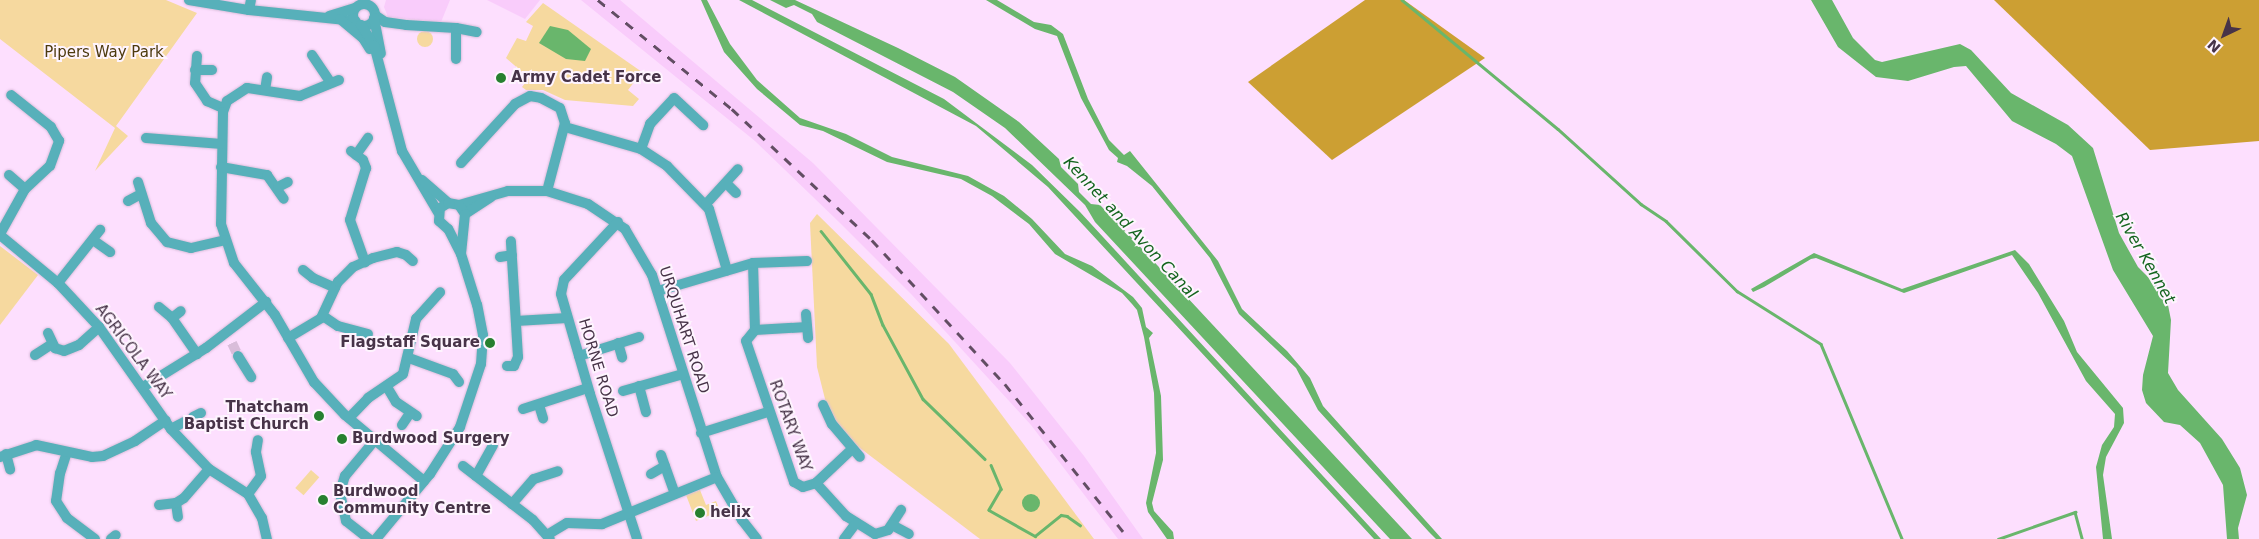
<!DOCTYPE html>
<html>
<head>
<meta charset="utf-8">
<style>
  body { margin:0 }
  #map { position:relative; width:2259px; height:539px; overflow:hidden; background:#fddffe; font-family:"DejaVu Sans",sans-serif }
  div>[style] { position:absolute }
  .built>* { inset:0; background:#f9ccfb }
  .green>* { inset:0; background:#f6d99f; transform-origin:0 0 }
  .round { border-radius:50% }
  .forest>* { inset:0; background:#cc9f33 }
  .water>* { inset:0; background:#69b66c }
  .stream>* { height:2.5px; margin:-1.25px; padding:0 1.25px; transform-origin:1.25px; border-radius:1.25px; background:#69b66c }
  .minor-tunnel>* { height:10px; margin-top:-5px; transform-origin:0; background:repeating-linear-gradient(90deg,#d9bdda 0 10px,transparent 0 15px) }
  .roads { filter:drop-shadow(0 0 1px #d9bdda) drop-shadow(0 0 1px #d9bdda) }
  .minor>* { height:10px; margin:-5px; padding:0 5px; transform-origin:5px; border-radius:5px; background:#57b0ba }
  .minor>.ring { margin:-5px; padding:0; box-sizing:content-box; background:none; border:10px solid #57b0ba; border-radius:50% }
  .rail>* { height:2.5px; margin-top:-1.25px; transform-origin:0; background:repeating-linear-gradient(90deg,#624d63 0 9px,transparent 0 18px) }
  .dots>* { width:14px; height:14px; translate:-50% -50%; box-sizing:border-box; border:2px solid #fef4fe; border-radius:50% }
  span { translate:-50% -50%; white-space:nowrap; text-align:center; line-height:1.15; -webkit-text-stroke:4px #fef4fe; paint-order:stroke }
  .park-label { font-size:15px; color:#4d3a0e }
  .poi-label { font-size:15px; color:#473348; font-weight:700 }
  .left { translate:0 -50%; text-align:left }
  .right { translate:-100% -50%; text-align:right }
  .street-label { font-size:15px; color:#473348 }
  .water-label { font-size:16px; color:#14651f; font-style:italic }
  .north { position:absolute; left:2199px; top:10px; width:50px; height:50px; -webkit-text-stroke:4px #fef4fe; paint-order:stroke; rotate:222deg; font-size:14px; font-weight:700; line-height:20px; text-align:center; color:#473348 }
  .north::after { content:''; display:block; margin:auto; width:18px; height:22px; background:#473348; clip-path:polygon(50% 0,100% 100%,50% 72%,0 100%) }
</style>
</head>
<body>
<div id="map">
  <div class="built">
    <div style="clip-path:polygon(386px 0,450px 0,441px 22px,388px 17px,384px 7px)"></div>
    <div style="clip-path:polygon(487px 0,540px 0,525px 19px)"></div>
    <div style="clip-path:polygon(581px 0,620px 0,813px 163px,1010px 363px,1084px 456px,1143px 539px,1118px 539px,1031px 425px,912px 295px,840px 223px,755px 141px)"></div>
  </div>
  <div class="green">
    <div style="clip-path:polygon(0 0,166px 0,197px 13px,116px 126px,128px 136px,95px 171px,115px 128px,0 39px)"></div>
    <div style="clip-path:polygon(543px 3px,642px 72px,628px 90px,639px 99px,633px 106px,565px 100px,543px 90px,526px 90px,522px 87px,529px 78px,506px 58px,517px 38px,526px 41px,533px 26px,526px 22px)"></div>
    <div class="round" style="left:417px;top:31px;width:16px;height:16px"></div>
    <div style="clip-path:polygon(817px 214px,949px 344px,1094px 539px,980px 539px,856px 445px,837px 424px,827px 407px,817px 367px,810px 223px)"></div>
    <div style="clip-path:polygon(0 246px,38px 275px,0 325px)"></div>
    <div style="left:311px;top:470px;width:11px;height:24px;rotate:41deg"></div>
    <div style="clip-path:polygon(700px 490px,706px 505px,716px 501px,720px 511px,696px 521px,686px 495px)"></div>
  </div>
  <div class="forest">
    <div style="clip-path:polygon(1365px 0,1404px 0,1485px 58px,1332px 160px,1248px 82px)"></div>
    <div style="clip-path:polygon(1994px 0,2259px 0,2259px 141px,2150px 150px)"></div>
  </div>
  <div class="water">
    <div style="clip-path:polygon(701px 0,707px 0,730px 44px,757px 80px,800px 118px,846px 134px,892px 157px,968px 176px,1004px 196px,1032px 219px,1065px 254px,1092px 266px,1133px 297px,1142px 308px,1146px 327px,1153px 333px,1149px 338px,1161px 396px,1163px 460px,1152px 503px,1154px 511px,1173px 532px,1174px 539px,1167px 539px,1148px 512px,1146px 503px,1156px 453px,1154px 393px,1144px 337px,1137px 310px,1132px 304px,1122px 293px,1055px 254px,1029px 224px,992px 196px,961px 179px,887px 162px,823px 131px,800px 125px,757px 89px,724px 52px)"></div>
    <div style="clip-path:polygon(739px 0,752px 0,944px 99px,1032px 165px,1080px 212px,1381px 539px,1374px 539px,1048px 187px,976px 126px)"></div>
    <div style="clip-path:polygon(770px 0,795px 0,898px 48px,955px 77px,1019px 122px,1059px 159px,1061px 167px,1078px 184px,1079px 192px,1091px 204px,1100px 205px,1131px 237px,1412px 539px,1390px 539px,1095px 222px,1085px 205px,1005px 128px,953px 92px,817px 22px,812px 14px,794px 5px,786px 8px)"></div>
    <div style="clip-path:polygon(986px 0,997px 0,1034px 22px,1051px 25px,1063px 34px,1088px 99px,1109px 140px,1124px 155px,1130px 151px,1218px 261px,1242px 309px,1287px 351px,1310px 378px,1323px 406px,1442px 539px,1436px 539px,1429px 532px,1318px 410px,1296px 368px,1239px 314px,1210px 258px,1152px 186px,1127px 166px,1117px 162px,1118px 158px,1109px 150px,1081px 98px,1057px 36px,1035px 29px)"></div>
    <div style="clip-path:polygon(1811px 0,1832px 0,1853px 38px,1875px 60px,1882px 62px,1960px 44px,1971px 50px,2011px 93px,2068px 125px,2093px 148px,2119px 233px,2138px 267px,2166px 295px,2171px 320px,2168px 373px,2178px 390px,2222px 439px,2240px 468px,2247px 495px,2238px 528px,2239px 539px,2227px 539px,2223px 485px,2200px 443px,2180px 425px,2164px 422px,2146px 403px,2142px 390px,2143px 375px,2153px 336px,2113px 270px,2072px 156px,2056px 144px,2012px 121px,1966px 66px,1954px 67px,1908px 81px,1876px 77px,1838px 47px)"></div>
    <div style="clip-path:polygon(550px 26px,568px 30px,591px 49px,585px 61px,566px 59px,539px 43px)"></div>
    <div style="clip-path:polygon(2015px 250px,2029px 264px,2064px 321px,2077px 352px,2123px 408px,2124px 423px,2106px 457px,2103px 475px,2112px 539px,2103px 539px,2096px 467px,2102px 445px,2114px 427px,2115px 414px,2086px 381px,2038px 293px,2012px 255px,1904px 293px,1816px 258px,1811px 259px,1764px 287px,1753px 292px,1751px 289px,1814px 253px,1902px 289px)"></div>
    <div class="round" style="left:1022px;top:494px;width:18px;height:18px"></div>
  </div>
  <div class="stream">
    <div style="left:1402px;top:0;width:202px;rotate:39.6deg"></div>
    <div style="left:1558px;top:129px;width:112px;rotate:42.1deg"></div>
    <div style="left:1641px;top:204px;width:30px;rotate:34deg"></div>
    <div style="left:1666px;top:221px;width:100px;rotate:44.6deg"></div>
    <div style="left:1737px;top:291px;width:99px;rotate:32.2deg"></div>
    <div style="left:1821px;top:344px;width:211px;rotate:67.4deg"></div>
    <div style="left:821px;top:231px;width:80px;rotate:51.6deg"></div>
    <div style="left:871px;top:294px;width:33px;rotate:69deg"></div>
    <div style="left:883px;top:325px;width:84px;rotate:61.6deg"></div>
    <div style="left:923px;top:399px;width:86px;rotate:44.1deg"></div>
    <div style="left:991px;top:465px;width:26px;rotate:67deg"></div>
    <div style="left:1001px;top:489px;width:24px;rotate:120deg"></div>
    <div style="left:989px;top:510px;width:53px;rotate:29.5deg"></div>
    <div style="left:1035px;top:536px;width:33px;rotate:-39deg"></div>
    <div style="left:1061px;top:515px;width:6px;rotate:9deg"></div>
    <div style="left:1067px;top:516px;width:16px;rotate:35deg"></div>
    <div style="left:1998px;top:539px;width:82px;rotate:-19.3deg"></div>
    <div style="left:2075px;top:512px;width:28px;rotate:75deg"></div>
  </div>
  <div class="minor-tunnel">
    <div style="left:232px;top:343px;width:14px;rotate:65deg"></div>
  </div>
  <div class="roads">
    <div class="minor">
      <div style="left:189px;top:0;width:61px;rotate:9.5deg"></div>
      <div style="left:249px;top:10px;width:107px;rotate:5.9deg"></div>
      <div class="ring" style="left:353px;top:4px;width:12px;height:12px"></div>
      <div style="left:249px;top:10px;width:10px;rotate:-79deg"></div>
      <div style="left:375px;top:15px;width:12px;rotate:35deg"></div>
      <div style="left:385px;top:22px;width:21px;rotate:8deg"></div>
      <div style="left:406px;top:25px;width:50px;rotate:3.4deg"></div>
      <div style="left:456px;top:28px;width:31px;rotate:90deg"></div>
      <div style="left:329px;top:16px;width:27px;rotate:-17deg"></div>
      <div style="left:374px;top:18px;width:36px;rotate:79deg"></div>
      <div style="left:340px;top:19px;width:30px;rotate:40deg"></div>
      <div style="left:363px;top:38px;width:13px;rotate:58deg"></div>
      <div style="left:361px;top:25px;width:24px;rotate:57deg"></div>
      <div style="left:374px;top:45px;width:110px;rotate:75.2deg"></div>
      <div style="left:402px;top:151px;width:71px;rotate:59.5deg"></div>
      <div style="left:456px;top:28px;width:21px;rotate:11deg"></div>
      <div style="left:312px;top:55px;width:32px;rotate:56deg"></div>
      <div style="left:197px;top:56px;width:27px;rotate:94deg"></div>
      <div style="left:195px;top:83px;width:22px;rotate:56deg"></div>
      <div style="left:207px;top:101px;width:17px;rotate:24deg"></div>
      <div style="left:195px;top:70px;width:17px"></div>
      <div style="left:339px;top:80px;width:42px;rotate:157.7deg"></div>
      <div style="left:300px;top:96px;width:54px;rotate:-171.4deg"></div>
      <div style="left:247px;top:88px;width:24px;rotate:147deg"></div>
      <div style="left:227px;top:101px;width:12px;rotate:110deg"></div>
      <div style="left:223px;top:112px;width:112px;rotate:91deg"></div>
      <div style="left:221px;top:224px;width:41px;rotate:71.6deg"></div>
      <div style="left:234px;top:263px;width:66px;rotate:51.7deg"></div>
      <div style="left:275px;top:315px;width:78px;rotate:59.8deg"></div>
      <div style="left:314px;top:382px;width:45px;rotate:46.8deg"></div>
      <div style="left:345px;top:415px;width:103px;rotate:39.9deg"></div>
      <div style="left:265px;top:90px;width:13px;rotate:-81deg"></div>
      <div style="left:565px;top:127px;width:79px;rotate:16.1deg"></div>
      <div style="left:641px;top:149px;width:31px;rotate:33deg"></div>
      <div style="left:667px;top:166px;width:60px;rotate:45.7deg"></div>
      <div style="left:709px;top:209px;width:64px;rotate:73.6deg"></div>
      <div style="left:146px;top:138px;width:76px;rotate:4.5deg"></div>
      <div style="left:641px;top:149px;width:27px;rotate:-70deg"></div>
      <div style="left:650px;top:124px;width:35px;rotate:-47deg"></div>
      <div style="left:674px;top:98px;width:40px;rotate:43deg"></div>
      <div style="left:351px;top:151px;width:15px;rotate:37deg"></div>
      <div style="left:363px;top:160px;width:9px;rotate:69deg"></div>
      <div style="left:366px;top:168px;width:54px;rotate:107.1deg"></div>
      <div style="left:350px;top:220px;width:45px;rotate:70.3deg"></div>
      <div style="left:356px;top:155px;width:21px;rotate:-55deg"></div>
      <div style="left:461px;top:163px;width:80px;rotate:-47.5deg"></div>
      <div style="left:515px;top:104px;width:17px;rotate:-28deg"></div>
      <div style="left:530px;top:96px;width:11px;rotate:10deg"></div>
      <div style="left:541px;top:98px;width:21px;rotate:28deg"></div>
      <div style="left:560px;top:108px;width:16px;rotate:72deg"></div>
      <div style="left:565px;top:123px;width:70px;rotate:104.8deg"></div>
      <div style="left:221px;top:167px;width:47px;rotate:9.9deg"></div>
      <div style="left:267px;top:175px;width:29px;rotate:55deg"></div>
      <div style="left:9px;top:175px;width:21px;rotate:41deg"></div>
      <div style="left:422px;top:180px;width:35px;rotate:41deg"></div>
      <div style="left:138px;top:182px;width:43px;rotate:72.4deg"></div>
      <div style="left:151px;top:223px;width:25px;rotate:50deg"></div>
      <div style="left:167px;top:242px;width:25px;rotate:14deg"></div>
      <div style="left:191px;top:248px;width:35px;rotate:-13deg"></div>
      <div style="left:726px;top:183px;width:14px;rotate:45deg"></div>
      <div style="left:278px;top:187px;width:11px;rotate:-27deg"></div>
      <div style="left:128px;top:201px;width:15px;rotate:-28deg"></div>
      <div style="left:706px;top:204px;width:47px;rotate:-47.6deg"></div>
      <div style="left:459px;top:205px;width:51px;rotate:-15.9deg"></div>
      <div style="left:508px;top:191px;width:39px"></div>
      <div style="left:547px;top:191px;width:43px;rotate:17.6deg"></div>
      <div style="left:588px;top:204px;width:45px;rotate:34deg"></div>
      <div style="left:625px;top:229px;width:53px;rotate:59.6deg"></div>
      <div style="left:652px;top:275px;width:212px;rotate:72.2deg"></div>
      <div style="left:717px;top:477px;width:50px;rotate:59.8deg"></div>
      <div style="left:742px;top:520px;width:24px;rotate:52deg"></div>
      <div style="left:465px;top:214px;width:31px;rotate:-33deg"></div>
      <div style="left:618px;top:222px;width:79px;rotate:133deg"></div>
      <div style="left:564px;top:280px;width:14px;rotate:102deg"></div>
      <div style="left:561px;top:294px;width:104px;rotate:73.8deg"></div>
      <div style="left:590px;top:394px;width:152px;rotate:72deg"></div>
      <div style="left:0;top:234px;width:51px;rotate:-60.9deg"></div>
      <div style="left:25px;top:189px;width:34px;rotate:-43deg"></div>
      <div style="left:50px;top:166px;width:27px;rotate:-70deg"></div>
      <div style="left:59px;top:141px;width:16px;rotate:-120deg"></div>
      <div style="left:51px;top:127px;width:51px;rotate:-141.3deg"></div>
      <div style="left:0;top:235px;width:75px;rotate:39.6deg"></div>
      <div style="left:58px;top:283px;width:60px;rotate:47deg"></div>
      <div style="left:99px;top:327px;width:125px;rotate:54.8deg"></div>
      <div style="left:171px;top:429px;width:55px;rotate:46.5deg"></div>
      <div style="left:209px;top:469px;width:46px;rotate:32.7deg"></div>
      <div style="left:248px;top:494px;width:28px;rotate:60deg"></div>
      <div style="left:262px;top:518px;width:22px;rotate:77deg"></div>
      <div style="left:93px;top:240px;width:21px;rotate:35deg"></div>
      <div style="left:500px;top:257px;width:12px;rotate:-9deg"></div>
      <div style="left:753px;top:263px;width:67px;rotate:88.3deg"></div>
      <div style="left:755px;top:330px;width:14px;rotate:129deg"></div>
      <div style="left:746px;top:341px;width:149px;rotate:71.2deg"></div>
      <div style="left:794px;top:482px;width:10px;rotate:29deg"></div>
      <div style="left:803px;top:487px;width:14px;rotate:-17deg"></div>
      <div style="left:816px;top:483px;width:45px;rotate:47.7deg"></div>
      <div style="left:846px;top:516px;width:34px;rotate:32deg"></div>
      <div style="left:875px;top:534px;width:14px;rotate:-17deg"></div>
      <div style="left:888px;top:530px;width:24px;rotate:-57deg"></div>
      <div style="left:303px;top:270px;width:13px;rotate:39deg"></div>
      <div style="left:313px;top:278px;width:24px;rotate:24deg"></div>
      <div style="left:58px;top:283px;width:68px;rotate:-51.6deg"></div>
      <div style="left:658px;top:291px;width:99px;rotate:-16.4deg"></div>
      <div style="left:753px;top:263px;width:54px;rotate:-2.1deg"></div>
      <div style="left:159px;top:307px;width:17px;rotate:40deg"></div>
      <div style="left:172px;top:318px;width:44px;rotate:55.2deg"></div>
      <div style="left:806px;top:314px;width:24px;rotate:85deg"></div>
      <div style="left:323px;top:316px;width:18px;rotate:34deg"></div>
      <div style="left:338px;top:326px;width:31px;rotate:15deg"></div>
      <div style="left:172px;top:318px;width:11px;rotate:-38deg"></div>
      <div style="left:516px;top:321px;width:51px;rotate:-3.4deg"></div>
      <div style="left:755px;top:330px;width:52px;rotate:-3.3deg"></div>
      <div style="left:48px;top:333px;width:17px;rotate:65deg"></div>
      <div style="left:55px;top:348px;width:9px;rotate:18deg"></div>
      <div style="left:64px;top:351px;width:16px;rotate:-22deg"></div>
      <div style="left:79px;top:345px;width:27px;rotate:-42deg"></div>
      <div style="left:288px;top:338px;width:39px;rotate:-31deg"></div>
      <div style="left:321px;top:318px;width:40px;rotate:-65deg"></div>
      <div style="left:338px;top:282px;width:21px;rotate:-45deg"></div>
      <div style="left:353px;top:267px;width:22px;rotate:-24deg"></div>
      <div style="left:373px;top:258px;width:25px;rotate:-14deg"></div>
      <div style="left:397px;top:252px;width:9px;rotate:18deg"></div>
      <div style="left:406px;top:255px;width:9px;rotate:41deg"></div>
      <div style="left:618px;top:343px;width:15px;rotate:74deg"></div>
      <div style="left:35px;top:355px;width:20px;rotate:-33deg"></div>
      <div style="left:238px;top:356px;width:25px;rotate:58deg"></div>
      <div style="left:579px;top:356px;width:63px;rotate:-17.6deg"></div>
      <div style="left:409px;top:358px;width:47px;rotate:20deg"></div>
      <div style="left:453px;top:374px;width:10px;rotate:53deg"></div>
      <div style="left:507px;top:366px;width:7px"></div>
      <div style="left:514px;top:366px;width:10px;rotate:-66deg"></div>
      <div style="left:518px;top:357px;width:116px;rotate:-93.5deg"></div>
      <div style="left:639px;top:386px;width:27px;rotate:75deg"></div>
      <div style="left:143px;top:387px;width:74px;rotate:-31.8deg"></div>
      <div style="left:206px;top:348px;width:76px;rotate:-37.5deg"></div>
      <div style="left:387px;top:387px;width:17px;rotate:59deg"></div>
      <div style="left:396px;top:402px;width:25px;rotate:34deg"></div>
      <div style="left:623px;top:391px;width:62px;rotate:-15.8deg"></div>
      <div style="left:539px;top:405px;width:14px;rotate:73deg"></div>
      <div style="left:823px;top:405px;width:21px;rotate:65deg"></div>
      <div style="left:832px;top:424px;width:43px;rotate:49.7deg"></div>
      <div style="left:523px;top:409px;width:68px;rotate:-17.9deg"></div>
      <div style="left:193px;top:417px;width:9px;rotate:-27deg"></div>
      <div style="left:349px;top:418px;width:28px;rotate:-46deg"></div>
      <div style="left:368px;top:398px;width:42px;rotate:-34.4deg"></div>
      <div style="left:403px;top:374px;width:57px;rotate:-76.7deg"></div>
      <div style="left:416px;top:319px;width:36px;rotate:-48deg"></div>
      <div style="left:402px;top:425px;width:14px;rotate:-56deg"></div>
      <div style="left:171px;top:429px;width:15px;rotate:-28deg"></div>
      <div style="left:701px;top:433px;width:70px;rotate:-17.4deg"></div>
      <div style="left:67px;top:452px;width:22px;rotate:108deg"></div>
      <div style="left:60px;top:473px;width:28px;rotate:98deg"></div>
      <div style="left:56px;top:501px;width:20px;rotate:57deg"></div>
      <div style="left:67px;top:518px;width:35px;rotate:37deg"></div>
      <div style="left:6px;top:454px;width:16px;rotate:75deg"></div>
      <div style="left:661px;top:455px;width:41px;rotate:70.3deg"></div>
      <div style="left:0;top:457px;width:38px;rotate:-18deg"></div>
      <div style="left:36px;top:445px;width:57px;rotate:12.1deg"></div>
      <div style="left:92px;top:457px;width:11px;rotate:-5deg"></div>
      <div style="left:103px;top:456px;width:35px;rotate:-25deg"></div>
      <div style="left:135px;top:441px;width:37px;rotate:-34deg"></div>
      <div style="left:463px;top:466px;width:88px;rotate:37.6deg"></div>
      <div style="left:533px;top:520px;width:25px;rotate:48deg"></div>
      <div style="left:651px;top:474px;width:16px;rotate:-30deg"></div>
      <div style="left:476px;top:476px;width:35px;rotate:-61deg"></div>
      <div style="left:816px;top:483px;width:48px;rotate:-43.3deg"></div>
      <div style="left:248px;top:494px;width:22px;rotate:-54deg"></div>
      <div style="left:261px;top:476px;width:25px;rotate:-102deg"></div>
      <div style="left:256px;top:452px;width:12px;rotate:-81deg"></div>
      <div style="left:176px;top:503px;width:14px;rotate:82deg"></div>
      <div style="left:512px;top:504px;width:33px;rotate:-49deg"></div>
      <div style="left:534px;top:479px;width:25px;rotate:-18deg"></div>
      <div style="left:159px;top:505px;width:17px;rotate:-7deg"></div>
      <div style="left:176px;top:503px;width:9px;rotate:-32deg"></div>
      <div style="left:184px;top:498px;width:38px;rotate:-49deg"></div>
      <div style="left:892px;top:525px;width:19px;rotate:28deg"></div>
      <div style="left:547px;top:535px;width:23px;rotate:-31deg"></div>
      <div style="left:567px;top:523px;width:35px;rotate:2deg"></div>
      <div style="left:602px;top:524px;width:124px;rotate:-22.2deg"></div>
      <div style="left:111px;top:539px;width:6px;rotate:-39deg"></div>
      <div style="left:369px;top:539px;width:29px;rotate:-142deg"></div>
      <div style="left:346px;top:521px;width:30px;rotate:-102deg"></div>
      <div style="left:340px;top:492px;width:17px;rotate:-73deg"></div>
      <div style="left:345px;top:476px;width:47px;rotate:-50.2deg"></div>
      <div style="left:376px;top:539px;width:85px;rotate:-50.3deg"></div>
      <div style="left:430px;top:474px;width:56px;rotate:-57.4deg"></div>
      <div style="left:460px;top:427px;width:66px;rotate:-71.6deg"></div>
      <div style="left:481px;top:364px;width:29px;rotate:-86deg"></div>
      <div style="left:483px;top:335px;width:31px;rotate:-101deg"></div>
      <div style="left:477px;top:305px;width:53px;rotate:-107.4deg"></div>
      <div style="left:461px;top:254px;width:28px;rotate:-117deg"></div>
      <div style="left:448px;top:229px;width:12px;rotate:-138deg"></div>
      <div style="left:439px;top:221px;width:13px;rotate:-86deg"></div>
      <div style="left:440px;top:208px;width:9px;rotate:-32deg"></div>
      <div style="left:448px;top:203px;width:11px;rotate:10deg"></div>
      <div style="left:459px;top:205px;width:11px;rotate:56deg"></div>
      <div style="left:465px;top:214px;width:40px;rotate:95.7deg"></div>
      <div style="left:844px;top:539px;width:20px;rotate:-53deg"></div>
    </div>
  </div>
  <div class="rail">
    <div style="left:598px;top:0;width:173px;rotate:39.1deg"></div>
    <div style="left:732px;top:109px;width:192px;rotate:43.1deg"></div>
    <div style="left:872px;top:240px;width:196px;rotate:47.3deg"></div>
    <div style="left:1005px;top:384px;width:198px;rotate:51.3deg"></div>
  </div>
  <div class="dots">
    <div style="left:501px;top:78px;background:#278030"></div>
    <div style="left:490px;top:343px;background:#278030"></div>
    <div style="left:319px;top:416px;background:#278030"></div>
    <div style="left:342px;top:439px;background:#278030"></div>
    <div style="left:323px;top:500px;background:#278030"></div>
    <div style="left:700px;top:513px;background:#278030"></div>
  </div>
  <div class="park-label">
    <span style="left:104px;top:53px">Pipers Way Park</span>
  </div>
  <div class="poi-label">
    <span class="left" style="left:511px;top:78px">Army Cadet Force</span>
    <span class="right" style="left:480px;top:343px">Flagstaff Square</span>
    <span class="right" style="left:309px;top:416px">Thatcham<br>Baptist Church</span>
    <span class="left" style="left:352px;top:439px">Burdwood Surgery</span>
    <span class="left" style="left:333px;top:500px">Burdwood<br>Community Centre</span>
    <span class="left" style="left:710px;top:513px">helix</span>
  </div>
  <div class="street-label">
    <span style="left:684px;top:330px;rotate:72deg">URQUHART ROAD</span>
    <span style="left:133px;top:352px;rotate:53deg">AGRICOLA WAY</span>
    <span style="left:598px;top:368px;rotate:73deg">HORNE ROAD</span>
    <span style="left:790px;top:426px;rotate:70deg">ROTARY WAY</span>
  </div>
  <div class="water-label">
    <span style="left:1130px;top:228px;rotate:47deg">Kennet and Avon Canal</span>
    <span style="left:2145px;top:258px;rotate:60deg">River Kennet</span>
  </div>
  <div class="north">N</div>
</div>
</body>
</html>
